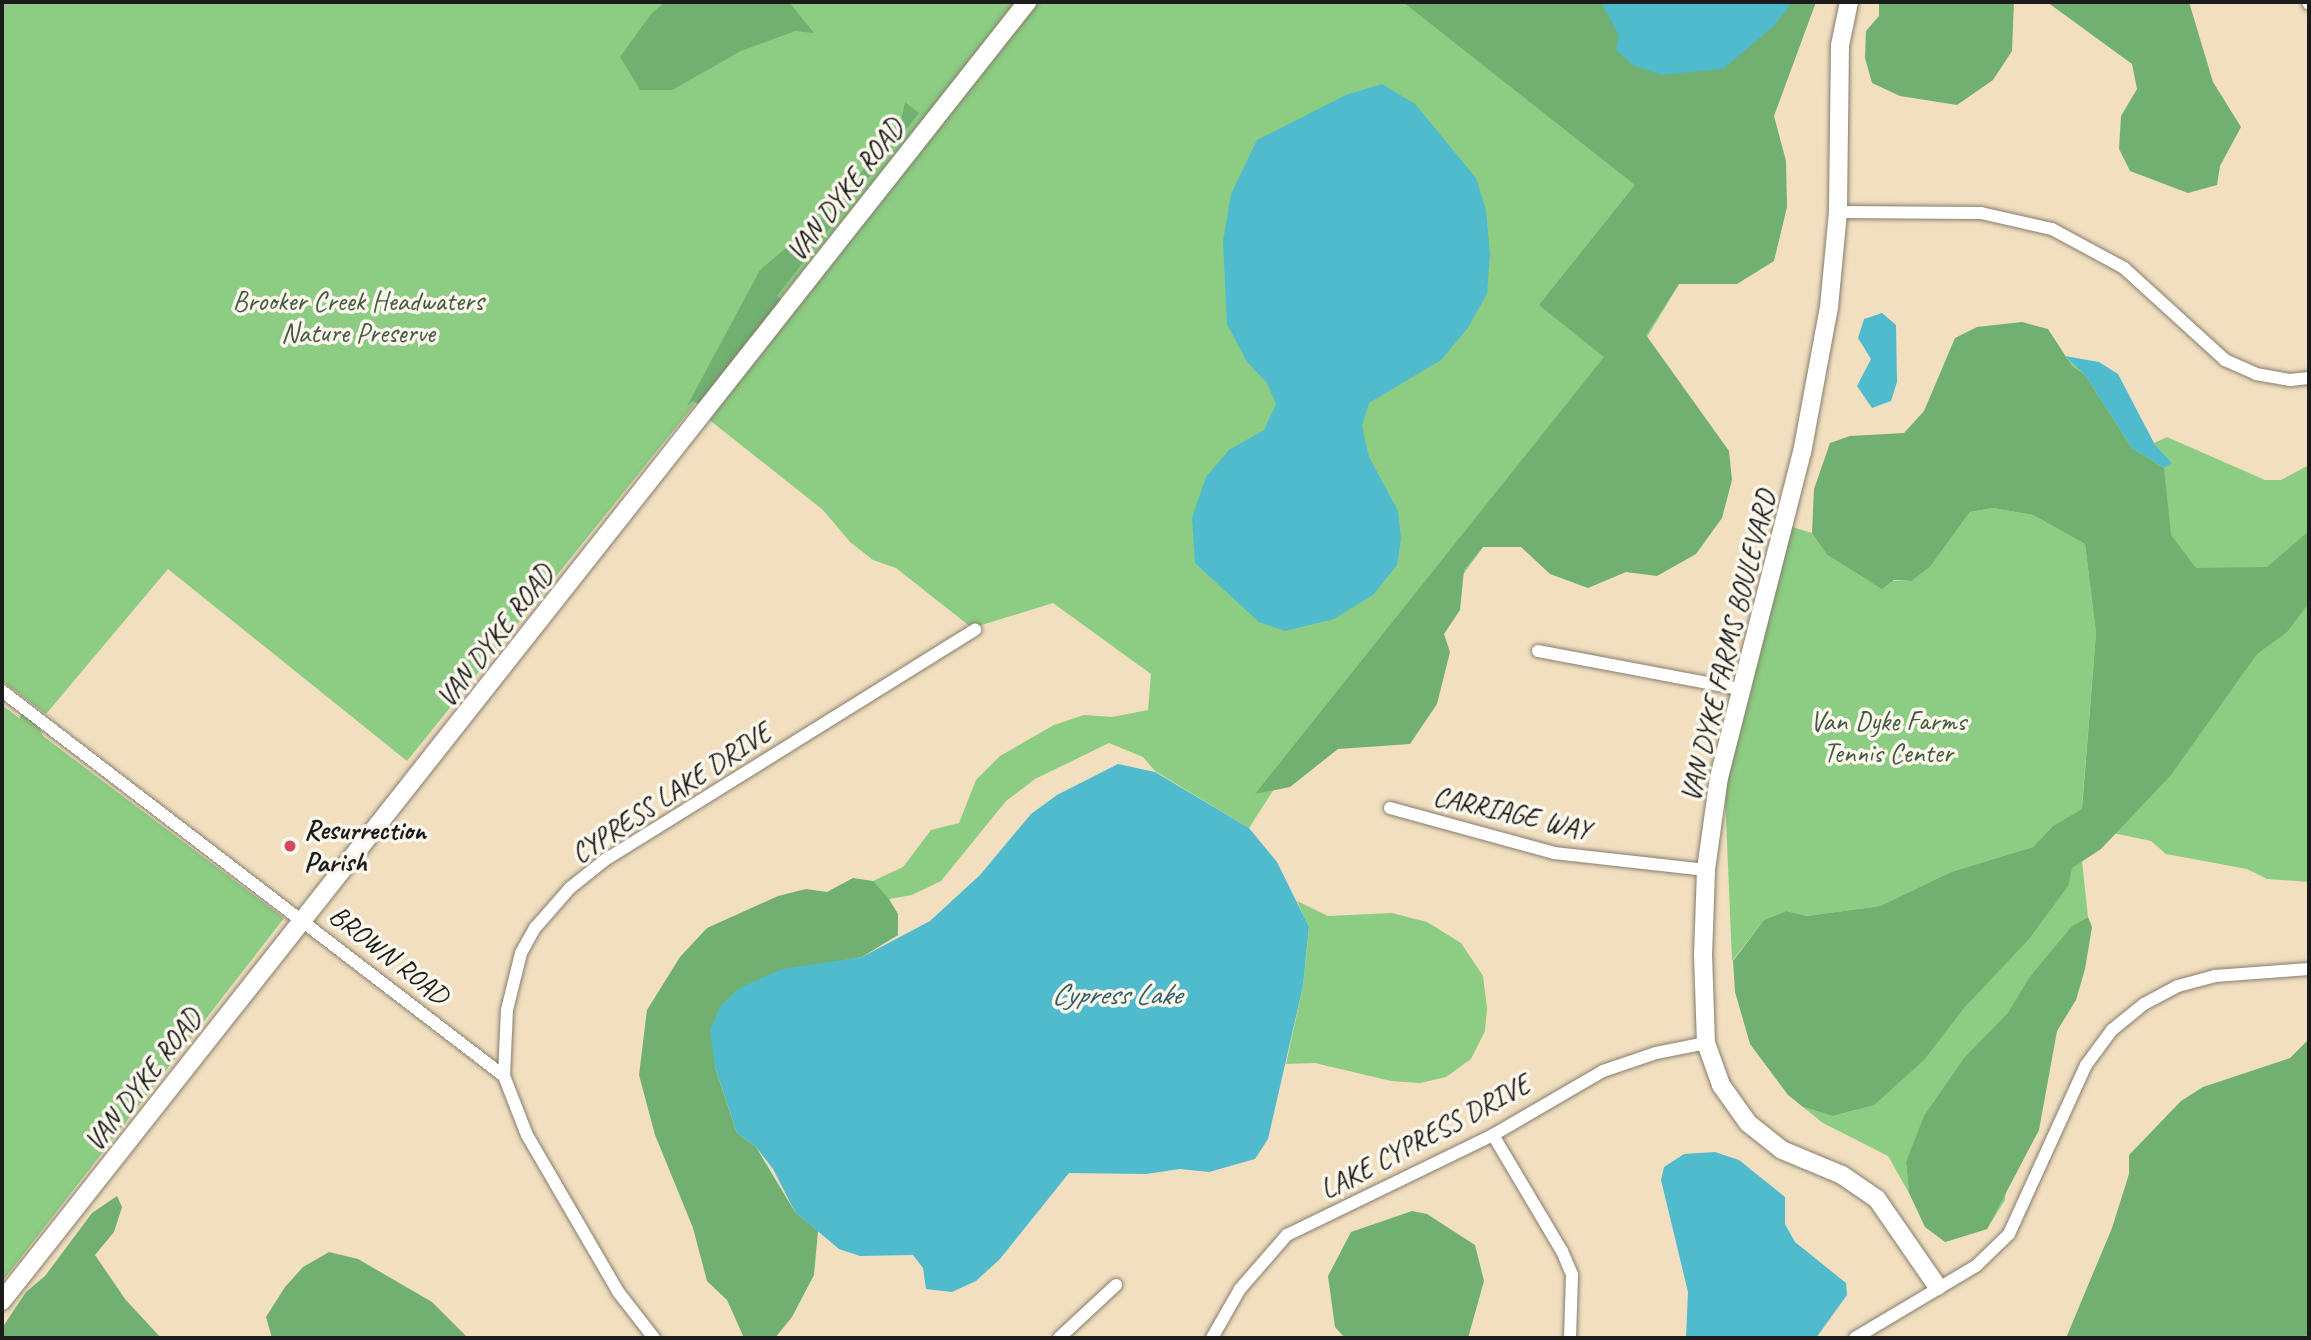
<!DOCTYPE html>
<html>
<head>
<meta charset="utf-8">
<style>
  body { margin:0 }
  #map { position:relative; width:2311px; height:1340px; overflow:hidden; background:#f1dfc0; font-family:Caveat,sans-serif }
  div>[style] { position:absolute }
  .green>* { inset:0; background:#8ccc83 }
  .forest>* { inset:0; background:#71b071 }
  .water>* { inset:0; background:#50bbcd }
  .roads { filter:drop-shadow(0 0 2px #867e6e) drop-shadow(0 0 2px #867e6e) }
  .street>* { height:12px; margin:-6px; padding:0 6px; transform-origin:6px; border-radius:6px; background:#fff }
  .secondary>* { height:18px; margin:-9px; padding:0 9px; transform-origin:9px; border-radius:9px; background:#fff }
  .dots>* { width:19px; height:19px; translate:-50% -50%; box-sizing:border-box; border:4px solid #fbf7ec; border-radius:50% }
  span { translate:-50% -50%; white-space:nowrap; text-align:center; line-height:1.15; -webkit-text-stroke:7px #fbf7ec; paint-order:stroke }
  .street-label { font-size:28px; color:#1c1c1c }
  .park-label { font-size:28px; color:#435a40 }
  .poi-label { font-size:28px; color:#1c1c1c; font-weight:700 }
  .left { translate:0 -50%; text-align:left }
  .water-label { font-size:30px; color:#315c63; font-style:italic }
  .frame { position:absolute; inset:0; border:4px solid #1c1c1c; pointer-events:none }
</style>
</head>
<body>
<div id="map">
  <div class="green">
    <div style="clip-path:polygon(2px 2px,1019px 2px,407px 761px,168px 569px,46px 714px,2px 681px)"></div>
    <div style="clip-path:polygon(1036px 2px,1807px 2px,1679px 284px,1521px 547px,1483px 547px,1350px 731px,1285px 772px,1249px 828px,1155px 771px,1143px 757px,1109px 743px,1035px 779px,1006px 801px,941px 881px,912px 895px,889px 899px,857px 883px,873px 881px,903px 867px,931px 830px,959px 823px,976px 780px,1000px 756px,1054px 725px,1084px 715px,1112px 717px,1148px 710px,1151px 674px,1053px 603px,972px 628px,896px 568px,873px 560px,850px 542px,823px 510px,707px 418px)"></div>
    <div style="clip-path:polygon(2065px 356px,2085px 375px,2132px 448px,2164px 468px,2171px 462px,2154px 443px,2167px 437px,2265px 480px,2281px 480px,2309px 465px,2309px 882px,2267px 879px,2247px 869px,2166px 854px,2151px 841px,2113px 833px,2103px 837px,2074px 866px,2082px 861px,2088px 917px,2072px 926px,2007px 1176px,2005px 1200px,1987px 1229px,1945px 1242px,1926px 1217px,1914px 1144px,1906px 1162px,1909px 1193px,1888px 1156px,1823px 1123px,1803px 1107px,1833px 1116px,1856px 1110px,1997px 877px,2081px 810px,2053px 826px,2033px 847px,1951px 872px,1880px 906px,1807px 916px,1786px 911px,1764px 920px,1732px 961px,1724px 771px,1789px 526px,1812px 533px,1827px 555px,1869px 581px,1912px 581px,1930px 567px,1970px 512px,1993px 508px,2033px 515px,2085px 544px,2096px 633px,2082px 806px,2104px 667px,2089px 529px,1879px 452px)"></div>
    <div style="clip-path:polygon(2px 705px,19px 718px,22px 713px,39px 726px,43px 736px,284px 918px,2px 1282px)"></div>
    <div style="clip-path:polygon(1297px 901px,1328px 916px,1392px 913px,1427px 922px,1461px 943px,1483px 976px,1487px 1008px,1485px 1031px,1471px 1059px,1446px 1077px,1420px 1083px,1391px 1081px,1315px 1063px,1286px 1064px,1303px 986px,1309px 928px)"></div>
  </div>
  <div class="forest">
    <div style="clip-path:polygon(665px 2px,789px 2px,814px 33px,795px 31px,741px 51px,672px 90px,640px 90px,620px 57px,651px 14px)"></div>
    <div style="clip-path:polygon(1403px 2px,1816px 2px,1774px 116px,1786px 161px,1787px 207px,1774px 261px,1737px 284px,1679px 284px,1646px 335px,1729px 451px,1732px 480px,1722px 518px,1696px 554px,1657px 576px,1626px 572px,1588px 588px,1550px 574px,1521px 547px,1483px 547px,1464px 570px,1460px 610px,1444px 634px,1450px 652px,1437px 704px,1410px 744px,1338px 749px,1290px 787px,1255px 794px,1604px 357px,1539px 305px,1635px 185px)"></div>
    <div style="clip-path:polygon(1879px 2px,2014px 2px,2012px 51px,1993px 80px,1957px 105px,1900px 96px,1872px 83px,1865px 58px,1866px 31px,1879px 16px)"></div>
    <div style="clip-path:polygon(2047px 2px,2189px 2px,2213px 82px,2241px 127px,2220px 166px,2217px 185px,2188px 193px,2130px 171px,2119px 149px,2121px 116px,2137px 89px,2132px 64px)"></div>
    <div style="clip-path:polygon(905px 102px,919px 113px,777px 296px,783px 301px,701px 405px,693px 401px,687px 406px,760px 270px,838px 204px,902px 117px)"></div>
    <div style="clip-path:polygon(2022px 322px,2048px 329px,2072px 366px,2085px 375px,2132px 448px,2164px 468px,2171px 535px,2196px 568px,2267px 567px,2309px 531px,2309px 603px,2287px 632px,2257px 654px,2171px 775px,2101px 849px,2072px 868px,2068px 886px,2029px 939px,1964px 1008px,1924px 1060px,1874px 1105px,1833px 1116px,1803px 1107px,1788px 1095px,1750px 1044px,1735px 992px,1733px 961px,1764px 920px,1786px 911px,1807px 916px,1880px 906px,1951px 872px,2033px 847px,2053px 826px,2082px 809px,2096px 633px,2085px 544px,2033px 515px,1993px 508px,1970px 512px,1930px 567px,1912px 581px,1894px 580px,1882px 589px,1827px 555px,1812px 533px,1814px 489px,1830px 443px,1850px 436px,1904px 433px,1924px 411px,1955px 338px,1977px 327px)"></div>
    <div style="clip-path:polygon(853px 878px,873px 881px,889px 899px,898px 914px,898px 935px,862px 957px,825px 964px,715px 1067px,737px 1133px,756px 1147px,795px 1212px,818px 1231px,814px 1275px,792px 1317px,775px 1338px,744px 1338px,727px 1300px,707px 1281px,693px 1228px,655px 1135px,639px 1075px,647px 1010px,680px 957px,707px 928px,778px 896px,806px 889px,827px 892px)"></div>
    <div style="clip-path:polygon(2088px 917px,2092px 927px,2085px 969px,2076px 1000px,2057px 1031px,2039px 1130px,1987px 1229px,1945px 1242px,1925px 1227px,1909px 1193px,1906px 1162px,1924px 1116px,1964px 1058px,2008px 1013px,2029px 978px,2072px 926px)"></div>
    <div style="clip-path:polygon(2309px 1039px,2309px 1332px,2305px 1338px,2066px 1338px,2112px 1228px,2129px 1174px,2129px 1155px,2181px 1101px,2203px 1087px,2290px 1058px)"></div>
    <div style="clip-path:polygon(117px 1196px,122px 1207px,114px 1232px,95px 1255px,125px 1299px,161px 1338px,2px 1338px,2px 1328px,26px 1292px,45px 1276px,92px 1213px)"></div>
    <div style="clip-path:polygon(1412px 1211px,1427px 1214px,1475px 1245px,1484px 1281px,1468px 1338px,1345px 1338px,1335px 1327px,1328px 1276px,1351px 1232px)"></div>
    <div style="clip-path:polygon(329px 1252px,358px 1259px,432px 1302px,468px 1338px,272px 1338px,266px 1317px,285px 1287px,303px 1267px)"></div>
  </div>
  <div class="water">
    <div style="clip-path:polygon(1601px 2px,1792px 2px,1775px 25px,1723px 69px,1661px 75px,1633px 65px,1616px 50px,1619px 36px)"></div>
    <div style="clip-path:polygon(1382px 84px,1415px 104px,1476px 178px,1486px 210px,1490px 254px,1487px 294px,1467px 329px,1441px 360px,1369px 403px,1362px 426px,1369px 457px,1398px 511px,1401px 539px,1397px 565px,1373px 595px,1334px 619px,1285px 631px,1259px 622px,1195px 563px,1192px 518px,1206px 477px,1229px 450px,1264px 430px,1276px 404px,1267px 383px,1247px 362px,1227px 324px,1223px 242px,1231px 194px,1257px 140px,1346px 95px)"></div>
    <div style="clip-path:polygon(1882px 313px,1896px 325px,1897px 382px,1891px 401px,1872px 408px,1857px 386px,1871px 359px,1858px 338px,1864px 319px)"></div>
    <div style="clip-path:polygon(2065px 356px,2099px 362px,2118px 374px,2154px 443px,2172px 463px,2164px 468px,2132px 448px,2085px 375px)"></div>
    <div style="clip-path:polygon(1118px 764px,1155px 772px,1249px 828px,1277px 862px,1309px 927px,1303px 986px,1268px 1139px,1255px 1159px,1209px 1172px,1180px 1169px,1146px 1174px,1069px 1173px,1000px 1259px,976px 1281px,952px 1292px,926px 1289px,923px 1268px,913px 1255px,860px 1256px,839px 1249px,795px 1212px,773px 1169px,756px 1147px,737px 1133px,715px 1067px,710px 1030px,721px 1005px,741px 987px,782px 969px,862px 957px,930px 921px,980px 875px,1031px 814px,1057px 795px)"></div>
    <div style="clip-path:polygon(1715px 1152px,1739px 1160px,1785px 1197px,1785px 1224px,1795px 1242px,1846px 1283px,1847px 1295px,1816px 1338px,1686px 1338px,1688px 1292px,1661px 1180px,1664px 1167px,1684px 1154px)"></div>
  </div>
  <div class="roads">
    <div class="street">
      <div style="left:2308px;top:2px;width:2px;rotate:63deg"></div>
      <div style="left:1838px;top:212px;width:143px;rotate:0.4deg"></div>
      <div style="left:1981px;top:213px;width:73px;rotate:12.7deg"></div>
      <div style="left:2052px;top:229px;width:82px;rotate:28.4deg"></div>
      <div style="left:2124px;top:268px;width:137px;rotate:42.3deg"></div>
      <div style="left:2225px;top:360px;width:34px;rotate:24deg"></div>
      <div style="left:2256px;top:374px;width:35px;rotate:10deg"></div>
      <div style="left:2290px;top:380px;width:19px;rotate:-6deg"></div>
      <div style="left:1538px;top:651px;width:205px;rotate:10.7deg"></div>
      <div style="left:2px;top:691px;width:633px;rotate:37.49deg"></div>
      <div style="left:504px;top:1076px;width:63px;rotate:68.7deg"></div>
      <div style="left:527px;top:1135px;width:183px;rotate:59.8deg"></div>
      <div style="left:619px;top:1293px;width:57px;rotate:52.1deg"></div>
      <div style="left:1390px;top:808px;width:170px;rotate:15.3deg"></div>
      <div style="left:1554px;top:853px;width:153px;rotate:6.4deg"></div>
      <div style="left:504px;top:1076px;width:66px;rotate:-87.4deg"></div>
      <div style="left:507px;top:1010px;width:59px;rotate:-76.2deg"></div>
      <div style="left:521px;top:953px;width:29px;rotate:-61deg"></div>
      <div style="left:535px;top:928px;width:53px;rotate:-48.8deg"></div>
      <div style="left:570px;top:888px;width:45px;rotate:-38.7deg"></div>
      <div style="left:605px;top:860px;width:436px;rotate:-31.9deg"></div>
      <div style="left:1493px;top:1135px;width:135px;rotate:59.3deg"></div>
      <div style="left:1562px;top:1251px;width:26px;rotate:67deg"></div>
      <div style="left:1572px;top:1275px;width:63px;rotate:91.8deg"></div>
      <div style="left:1059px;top:1338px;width:78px;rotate:-42.9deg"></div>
      <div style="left:1212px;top:1338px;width:56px;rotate:-60.3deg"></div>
      <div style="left:1240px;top:1289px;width:72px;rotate:-49deg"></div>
      <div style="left:1287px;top:1235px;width:229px;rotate:-25.9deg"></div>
      <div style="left:1493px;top:1135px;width:127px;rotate:-30.2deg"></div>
      <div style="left:1603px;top:1071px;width:56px;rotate:-18.8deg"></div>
      <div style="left:1656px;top:1053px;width:51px;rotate:-11.3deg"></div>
      <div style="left:1855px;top:1338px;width:141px;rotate:-30.8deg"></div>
      <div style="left:1976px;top:1266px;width:46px;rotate:-44.1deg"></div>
      <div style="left:2009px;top:1234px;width:186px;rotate:-65.5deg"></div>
      <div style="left:2086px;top:1065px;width:44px;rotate:-53.4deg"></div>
      <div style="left:2112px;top:1030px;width:41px;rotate:-39.1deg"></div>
      <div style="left:2144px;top:1004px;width:38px;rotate:-28deg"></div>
      <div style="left:2178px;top:986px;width:38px;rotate:-15deg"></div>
      <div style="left:2215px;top:976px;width:94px;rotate:-4.3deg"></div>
    </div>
    <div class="secondary">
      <div style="left:1849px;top:2px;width:44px;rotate:101.8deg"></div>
      <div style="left:1840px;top:45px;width:167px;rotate:90.7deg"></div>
      <div style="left:1838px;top:212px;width:95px;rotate:95.4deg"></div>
      <div style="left:1829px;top:307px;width:147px;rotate:100.5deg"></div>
      <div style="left:1802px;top:452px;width:335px;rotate:104.3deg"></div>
      <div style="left:1719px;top:777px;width:94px;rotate:98deg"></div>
      <div style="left:1706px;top:870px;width:84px;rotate:92deg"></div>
      <div style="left:1703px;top:954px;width:89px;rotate:88.1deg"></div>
      <div style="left:1706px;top:1043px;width:45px;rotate:70.3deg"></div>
      <div style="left:1721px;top:1085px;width:47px;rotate:54.6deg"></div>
      <div style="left:1748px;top:1123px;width:43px;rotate:38.5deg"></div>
      <div style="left:1782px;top:1150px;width:65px;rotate:22.6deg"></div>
      <div style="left:1842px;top:1175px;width:42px;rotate:34.4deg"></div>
      <div style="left:1877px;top:1199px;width:106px;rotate:55.4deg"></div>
      <div style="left:2px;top:1301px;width:1655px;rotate:-51.72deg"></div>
    </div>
  </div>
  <div class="dots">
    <div style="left:290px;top:846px;background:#d1495b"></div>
  </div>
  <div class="street-label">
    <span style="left:845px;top:190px;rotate:-52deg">VAN DYKE ROAD</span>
    <span style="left:495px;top:636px;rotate:-52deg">VAN DYKE ROAD</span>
    <span style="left:1728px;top:646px;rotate:-76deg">VAN DYKE FARMS BOULEVARD</span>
    <span style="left:671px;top:793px;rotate:-33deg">CYPRESS LAKE DRIVE</span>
    <span style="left:1512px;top:813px;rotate:13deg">CARRIAGE WAY</span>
    <span style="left:389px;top:955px;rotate:38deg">BROWN ROAD</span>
    <span style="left:143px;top:1080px;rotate:-52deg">VAN DYKE ROAD</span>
    <span style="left:1425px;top:1137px;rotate:-28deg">LAKE CYPRESS DRIVE</span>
  </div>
  <div class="park-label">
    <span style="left:358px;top:317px">Brooker Creek Headwaters<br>Nature Preserve</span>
    <span style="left:1888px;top:737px">Van Dyke Farms<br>Tennis Center</span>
  </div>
  <div class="poi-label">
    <span class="left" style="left:304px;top:846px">Resurrection<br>Parish</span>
  </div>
  <div class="water-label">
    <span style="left:1116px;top:994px">Cypress Lake</span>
  </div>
  <div class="frame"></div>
</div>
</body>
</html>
